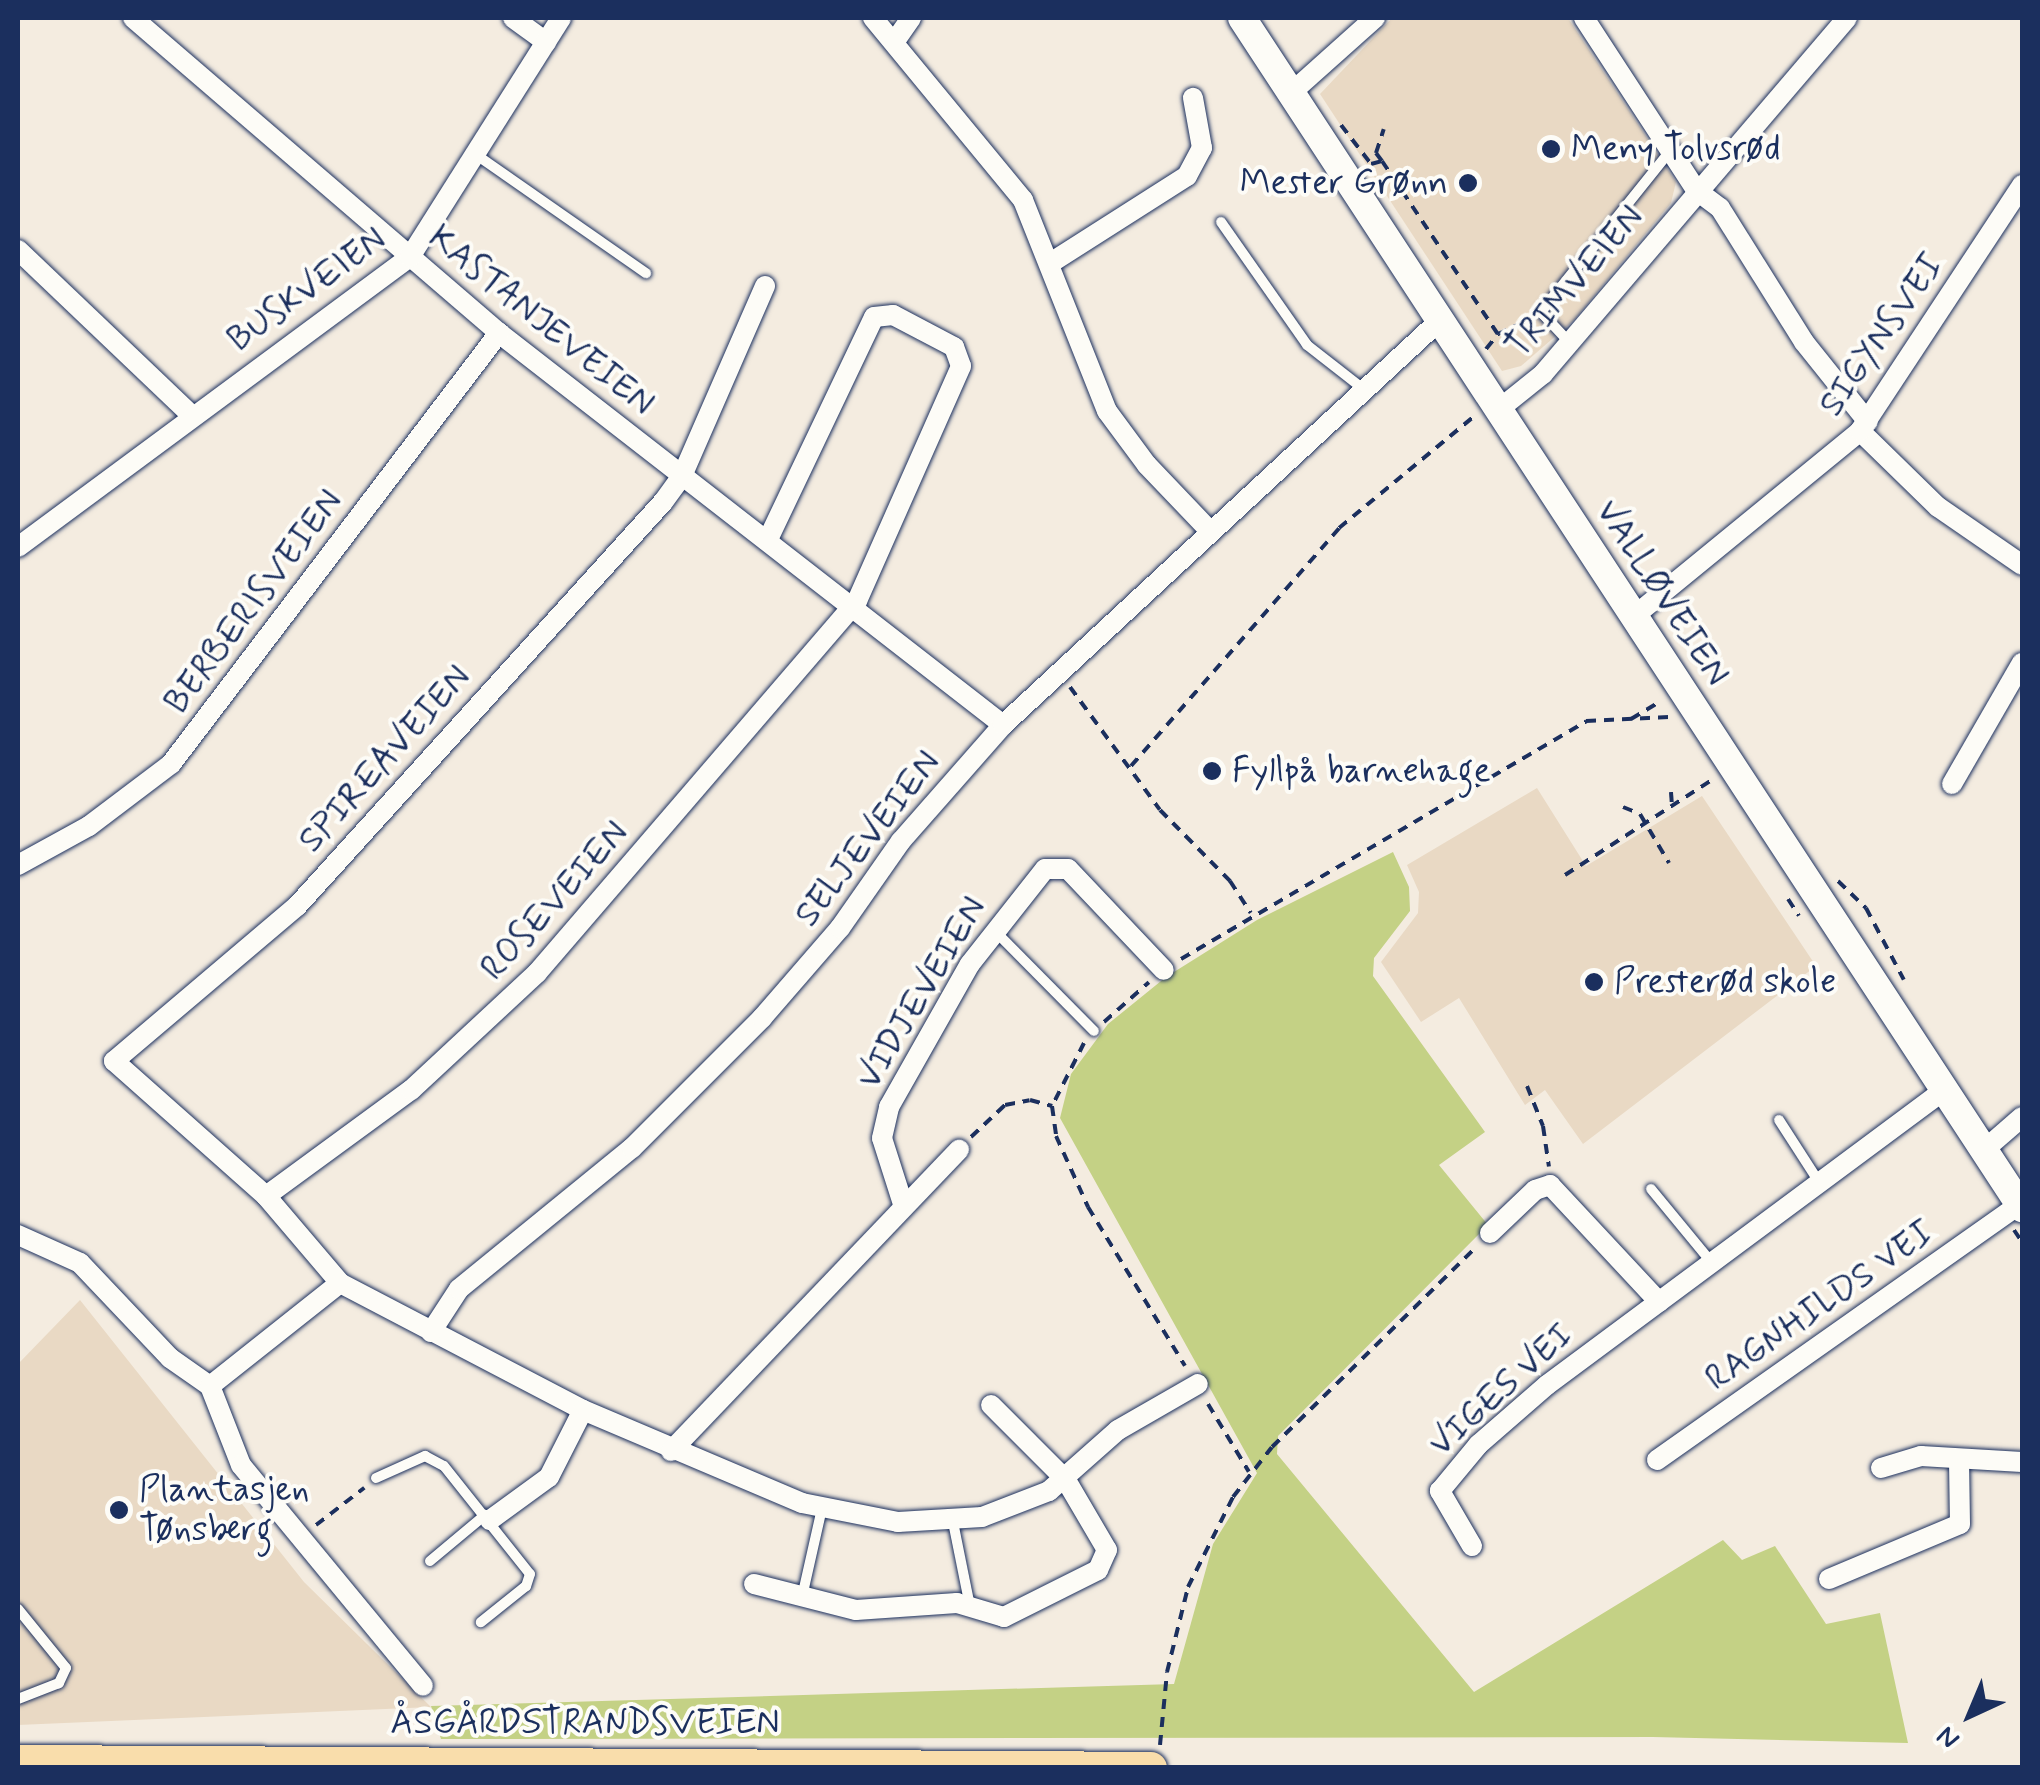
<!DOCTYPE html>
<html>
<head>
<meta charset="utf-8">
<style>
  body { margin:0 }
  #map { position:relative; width:2040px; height:1785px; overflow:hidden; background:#f4ece0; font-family:Mynerve,sans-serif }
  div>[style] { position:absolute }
  .built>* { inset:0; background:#e9d9c4 }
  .green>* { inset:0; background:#c4d185 }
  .path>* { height:4px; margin-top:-2px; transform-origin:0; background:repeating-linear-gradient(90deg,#1b2f5e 0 10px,transparent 0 18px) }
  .roads { filter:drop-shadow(0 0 2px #1b2f5e) drop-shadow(0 0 2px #1b2f5e) }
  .service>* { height:10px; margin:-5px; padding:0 5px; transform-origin:5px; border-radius:5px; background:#fdfcf7 }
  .minor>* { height:20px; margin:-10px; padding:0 10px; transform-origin:10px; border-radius:10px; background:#fdfcf7 }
  .secondary>* { height:28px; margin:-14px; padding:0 14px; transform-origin:14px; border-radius:14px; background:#fdfcf7 }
  .primary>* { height:32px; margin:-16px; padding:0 16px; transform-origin:16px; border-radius:16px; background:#f9ddab }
  .dots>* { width:28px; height:28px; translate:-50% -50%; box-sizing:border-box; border:5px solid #fdfcf7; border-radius:50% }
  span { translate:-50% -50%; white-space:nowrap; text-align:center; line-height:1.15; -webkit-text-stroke:8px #fdfcf7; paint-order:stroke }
  .poi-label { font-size:35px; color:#1b2f5e }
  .left { translate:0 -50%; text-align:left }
  .right { translate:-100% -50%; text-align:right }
  .street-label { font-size:35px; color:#1b2f5e }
  .frame { position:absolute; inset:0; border:20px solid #1b2f5e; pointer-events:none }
  .north { position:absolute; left:1920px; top:1665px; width:100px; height:100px; -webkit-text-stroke:8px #fdfcf7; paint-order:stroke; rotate:224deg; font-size:28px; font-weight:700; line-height:40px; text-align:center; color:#1b2f5e }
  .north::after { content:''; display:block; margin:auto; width:35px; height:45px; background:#1b2f5e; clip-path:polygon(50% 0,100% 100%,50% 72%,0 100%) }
</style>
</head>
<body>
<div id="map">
  <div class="built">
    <div style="clip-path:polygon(1392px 18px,1568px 18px,1676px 182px,1671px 203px,1574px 320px,1521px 366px,1502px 371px,1320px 94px)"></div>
    <div style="clip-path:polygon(1537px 788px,1586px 866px,1702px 796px,1816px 966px,1583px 1144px,1545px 1090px,1525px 1105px,1459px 998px,1421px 1022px,1381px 962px,1418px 913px,1419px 892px,1407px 865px)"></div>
    <div style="clip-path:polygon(80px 1300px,304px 1582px,431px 1707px,18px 1725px,18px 1364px)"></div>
  </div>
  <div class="green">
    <div style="clip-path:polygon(1393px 852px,1409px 887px,1410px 911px,1374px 958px,1373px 976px,1485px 1132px,1439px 1165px,1488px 1225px,1278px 1436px,1277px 1454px,1474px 1692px,1723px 1540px,1742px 1560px,1775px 1546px,1826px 1624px,1880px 1613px,1908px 1743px,1653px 1737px,441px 1739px,431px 1706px,1174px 1684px,1213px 1544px,1257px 1473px,1060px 1118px,1071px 1074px,1108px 1024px,1166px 977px,1257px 920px)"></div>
  </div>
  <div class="path">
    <div style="left:1341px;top:125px;width:49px;rotate:52.4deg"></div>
    <div style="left:1371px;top:164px;width:11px;rotate:-15deg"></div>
    <div style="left:1382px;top:161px;width:208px;rotate:56.2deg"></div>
    <div style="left:1498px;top:334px;width:33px;rotate:-25deg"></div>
    <div style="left:1382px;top:161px;width:10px;rotate:-127deg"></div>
    <div style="left:1376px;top:153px;width:25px;rotate:-72deg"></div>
    <div style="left:1486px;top:349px;width:19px;rotate:-51deg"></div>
    <div style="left:1070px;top:687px;width:152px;rotate:53.8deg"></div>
    <div style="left:1160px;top:810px;width:100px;rotate:45.4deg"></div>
    <div style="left:1230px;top:881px;width:38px;rotate:57deg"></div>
    <div style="left:1631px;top:719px;width:35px;rotate:-31deg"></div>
    <div style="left:1131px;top:766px;width:316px;rotate:-48.8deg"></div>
    <div style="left:1339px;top:528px;width:174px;rotate:-39.6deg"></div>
    <div style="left:1671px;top:792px;width:13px;rotate:86deg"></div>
    <div style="left:1623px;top:807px;width:18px;rotate:22deg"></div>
    <div style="left:1640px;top:814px;width:57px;rotate:59.4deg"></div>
    <div style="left:1565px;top:875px;width:175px;rotate:-32.9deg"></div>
    <div style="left:1838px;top:881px;width:39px;rotate:44deg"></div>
    <div style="left:1866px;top:908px;width:81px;rotate:62.2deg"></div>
    <div style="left:1788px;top:899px;width:20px;rotate:57deg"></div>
    <div style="left:1181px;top:959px;width:470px;rotate:-30.4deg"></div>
    <div style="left:1586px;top:721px;width:83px;rotate:-2.8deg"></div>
    <div style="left:1104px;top:1022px;width:60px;rotate:-41.6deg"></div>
    <div style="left:1084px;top:1043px;width:71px;rotate:116.9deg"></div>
    <div style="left:1052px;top:1106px;width:30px;rotate:82deg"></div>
    <div style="left:1056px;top:1136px;width:78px;rotate:65.7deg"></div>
    <div style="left:1088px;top:1207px;width:186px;rotate:58.6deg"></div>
    <div style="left:1527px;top:1086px;width:43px;rotate:68.2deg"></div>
    <div style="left:1543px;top:1126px;width:41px;rotate:81.7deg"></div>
    <div style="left:971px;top:1137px;width:47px;rotate:-43.3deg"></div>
    <div style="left:1005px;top:1105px;width:25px;rotate:-11deg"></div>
    <div style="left:1030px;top:1100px;width:23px;rotate:15deg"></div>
    <div style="left:2014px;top:1230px;width:14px;rotate:56deg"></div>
    <div style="left:1208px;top:1404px;width:79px;rotate:58.9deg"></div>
    <div style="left:316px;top:1525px;width:61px;rotate:-37.6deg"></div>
    <div style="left:1160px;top:1745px;width:73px;rotate:-84.5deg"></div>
    <div style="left:1167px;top:1672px;width:88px;rotate:-76.1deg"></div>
    <div style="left:1188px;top:1587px;width:101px;rotate:-63.4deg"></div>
    <div style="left:1233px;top:1497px;width:63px;rotate:-52deg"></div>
    <div style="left:1272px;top:1447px;width:286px;rotate:-44.4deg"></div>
  </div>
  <div class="roads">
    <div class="service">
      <div style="left:478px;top:156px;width:205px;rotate:34.9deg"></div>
      <div style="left:1221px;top:222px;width:150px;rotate:55deg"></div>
      <div style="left:1307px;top:345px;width:70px;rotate:38deg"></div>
      <div style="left:1570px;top:343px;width:42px;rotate:-133.1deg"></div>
      <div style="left:1541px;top:312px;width:205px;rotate:-51.3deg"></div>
      <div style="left:994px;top:930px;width:142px;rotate:45.3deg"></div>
      <div style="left:1779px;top:1120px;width:74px;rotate:57.2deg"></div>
      <div style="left:1651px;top:1189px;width:96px;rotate:50.5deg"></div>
      <div style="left:376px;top:1478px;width:54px;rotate:-24.2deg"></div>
      <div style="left:425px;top:1456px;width:21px;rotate:28deg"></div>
      <div style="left:444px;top:1466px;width:138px;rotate:51.5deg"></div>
      <div style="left:530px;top:1574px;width:13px;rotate:108deg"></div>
      <div style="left:526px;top:1586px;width:58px;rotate:141.3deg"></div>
      <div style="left:953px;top:1522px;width:86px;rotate:78.6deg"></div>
      <div style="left:430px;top:1561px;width:72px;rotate:-39.9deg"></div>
      <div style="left:802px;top:1597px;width:91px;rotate:-77.3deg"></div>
      <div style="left:18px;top:1609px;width:76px;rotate:50.9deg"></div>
      <div style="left:66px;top:1668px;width:17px;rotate:115deg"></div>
      <div style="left:59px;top:1683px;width:44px;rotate:158.7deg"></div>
    </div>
    <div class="minor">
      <div style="left:133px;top:18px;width:483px;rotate:40.7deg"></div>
      <div style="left:499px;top:333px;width:638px;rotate:37.87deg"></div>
      <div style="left:513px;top:18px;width:41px;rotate:36deg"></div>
      <div style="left:873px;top:18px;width:236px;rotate:50.5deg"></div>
      <div style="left:1023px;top:200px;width:227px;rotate:68.3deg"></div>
      <div style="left:1107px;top:411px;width:67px;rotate:53.5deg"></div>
      <div style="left:1147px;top:465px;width:91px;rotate:46.3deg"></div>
      <div style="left:1584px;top:18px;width:205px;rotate:56.9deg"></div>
      <div style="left:1696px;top:190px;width:30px;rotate:37deg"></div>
      <div style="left:1720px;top:208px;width:158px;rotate:57.9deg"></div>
      <div style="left:1804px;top:342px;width:102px;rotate:51.3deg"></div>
      <div style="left:895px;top:41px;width:28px;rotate:-55deg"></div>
      <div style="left:1291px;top:93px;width:113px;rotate:-41.8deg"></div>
      <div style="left:18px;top:250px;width:239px;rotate:43.6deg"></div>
      <div style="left:1052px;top:262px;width:160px;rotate:-32.5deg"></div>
      <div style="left:1187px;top:176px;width:32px;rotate:-62deg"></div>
      <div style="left:1202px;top:148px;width:51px;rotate:-100.2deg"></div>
      <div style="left:765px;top:286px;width:207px;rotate:113.6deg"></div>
      <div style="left:682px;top:476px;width:32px;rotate:126deg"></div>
      <div style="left:663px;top:502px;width:545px;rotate:132.17deg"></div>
      <div style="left:297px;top:906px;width:240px;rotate:139.7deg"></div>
      <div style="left:114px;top:1061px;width:203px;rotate:41.6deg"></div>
      <div style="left:266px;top:1196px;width:114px;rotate:49.6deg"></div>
      <div style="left:340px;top:1283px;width:274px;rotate:27.6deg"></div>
      <div style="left:583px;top:1410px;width:238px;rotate:23deg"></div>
      <div style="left:802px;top:1503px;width:98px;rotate:11.2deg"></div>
      <div style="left:898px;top:1522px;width:84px;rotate:-3.4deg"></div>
      <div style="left:982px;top:1517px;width:72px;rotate:-21.2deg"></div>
      <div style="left:1049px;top:1491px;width:92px;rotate:-41.5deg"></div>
      <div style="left:1118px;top:1430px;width:92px;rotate:-29.9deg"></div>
      <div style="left:1498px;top:410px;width:58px;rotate:-38.7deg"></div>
      <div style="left:1543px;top:374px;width:468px;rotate:-49.5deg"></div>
      <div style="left:1860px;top:431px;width:109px;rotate:44.3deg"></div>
      <div style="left:1938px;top:507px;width:102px;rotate:34.6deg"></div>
      <div style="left:18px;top:547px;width:488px;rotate:-36.5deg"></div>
      <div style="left:410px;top:257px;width:283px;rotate:-57.7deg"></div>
      <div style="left:1633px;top:617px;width:293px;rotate:-39.3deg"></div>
      <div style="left:1860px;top:431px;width:295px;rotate:-56.6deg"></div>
      <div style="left:1952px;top:784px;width:140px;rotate:-60deg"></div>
      <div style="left:18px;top:865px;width:81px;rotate:-28.8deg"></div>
      <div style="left:89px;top:826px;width:103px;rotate:-37.1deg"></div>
      <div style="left:171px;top:764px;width:542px;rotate:-52.73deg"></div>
      <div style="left:1984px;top:1150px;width:50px;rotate:-41deg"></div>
      <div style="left:266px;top:1196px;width:180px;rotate:-36.2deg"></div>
      <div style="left:411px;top:1090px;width:172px;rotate:-42.9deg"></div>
      <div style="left:537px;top:973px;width:491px;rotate:-49.3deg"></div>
      <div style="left:857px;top:601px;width:257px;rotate:-66.1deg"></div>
      <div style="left:961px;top:366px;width:20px;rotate:-110deg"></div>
      <div style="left:954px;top:347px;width:69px;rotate:-152.3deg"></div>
      <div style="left:893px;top:315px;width:19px;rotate:174deg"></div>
      <div style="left:874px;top:317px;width:248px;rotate:115.5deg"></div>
      <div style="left:903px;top:1204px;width:69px;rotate:-107.7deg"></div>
      <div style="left:882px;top:1138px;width:32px;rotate:-77deg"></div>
      <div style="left:889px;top:1107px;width:164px;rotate:-60.5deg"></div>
      <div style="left:970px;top:964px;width:121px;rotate:-51.7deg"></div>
      <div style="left:1045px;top:869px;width:23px"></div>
      <div style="left:1068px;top:869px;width:139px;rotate:46.5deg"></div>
      <div style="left:1490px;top:1233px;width:62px;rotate:-43.7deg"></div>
      <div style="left:1535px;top:1190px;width:16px;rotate:-18deg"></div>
      <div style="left:1550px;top:1185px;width:160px;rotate:47deg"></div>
      <div style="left:18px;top:1235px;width:68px;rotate:24.3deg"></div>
      <div style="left:80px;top:1263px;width:131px;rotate:46.5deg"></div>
      <div style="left:170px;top:1358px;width:49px;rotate:35deg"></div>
      <div style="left:210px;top:1386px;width:85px;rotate:68.6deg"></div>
      <div style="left:241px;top:1465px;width:286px;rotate:50.5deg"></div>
      <div style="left:431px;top:1332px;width:51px;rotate:-56.9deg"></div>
      <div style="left:459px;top:1289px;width:223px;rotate:-39.2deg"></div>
      <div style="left:632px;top:1148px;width:184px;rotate:-45deg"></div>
      <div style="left:762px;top:1018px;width:119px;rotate:-49.1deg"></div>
      <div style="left:840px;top:928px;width:106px;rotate:-55deg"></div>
      <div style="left:901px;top:841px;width:154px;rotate:-48.7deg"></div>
      <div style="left:1003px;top:725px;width:594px;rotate:-42.82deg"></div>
      <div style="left:210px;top:1386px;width:166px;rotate:-38.4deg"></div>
      <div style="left:671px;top:1451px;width:417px;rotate:-46.3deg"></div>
      <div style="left:1657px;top:1460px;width:444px;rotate:-35.2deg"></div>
      <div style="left:1881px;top:1468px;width:42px;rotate:-16.7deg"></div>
      <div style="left:1921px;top:1456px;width:101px;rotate:3.4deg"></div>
      <div style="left:490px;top:1520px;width:73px;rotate:-36.1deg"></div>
      <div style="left:549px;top:1477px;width:75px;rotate:-63.1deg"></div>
      <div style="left:1472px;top:1546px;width:64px;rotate:-120.2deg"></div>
      <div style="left:1440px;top:1491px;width:60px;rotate:-50.4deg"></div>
      <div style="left:1478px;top:1445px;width:91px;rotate:-41deg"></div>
      <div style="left:1547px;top:1385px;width:495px;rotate:-36.6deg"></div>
      <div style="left:1829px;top:1579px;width:142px;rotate:-22.8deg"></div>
      <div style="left:1960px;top:1524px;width:63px;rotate:-90.9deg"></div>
      <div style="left:754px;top:1584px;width:105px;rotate:14.3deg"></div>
      <div style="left:856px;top:1610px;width:101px;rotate:-4deg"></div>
      <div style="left:957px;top:1603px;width:49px;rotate:16.6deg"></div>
      <div style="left:1004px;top:1617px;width:105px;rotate:-26.6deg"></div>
      <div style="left:1098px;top:1570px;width:22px;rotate:-66deg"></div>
      <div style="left:1107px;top:1550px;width:81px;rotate:-120.4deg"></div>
      <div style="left:1066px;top:1480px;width:106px;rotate:-135deg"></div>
    </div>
    <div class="secondary">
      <div style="left:1242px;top:18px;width:1423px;rotate:56.76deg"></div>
    </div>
    <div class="primary">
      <div style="left:18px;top:1761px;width:1133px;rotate:0.35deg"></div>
    </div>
  </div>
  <div class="dots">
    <div style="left:1551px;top:149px;background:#1b2f5e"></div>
    <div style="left:1468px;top:183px;background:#1b2f5e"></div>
    <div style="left:1212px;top:771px;background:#1b2f5e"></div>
    <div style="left:1594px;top:982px;background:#1b2f5e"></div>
    <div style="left:119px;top:1510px;background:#1b2f5e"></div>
  </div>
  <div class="poi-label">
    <span class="left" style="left:1571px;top:149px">Meny Tolvsrød</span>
    <span class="right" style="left:1448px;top:183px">Mester Grønn</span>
    <span class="left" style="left:1232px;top:771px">Fyllpå barnehage</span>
    <span class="left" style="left:1614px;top:982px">Presterød skole</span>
    <span class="left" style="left:139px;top:1510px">Plantasjen<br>Tønsberg</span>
  </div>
  <div class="street-label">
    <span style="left:1575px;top:282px;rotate:-49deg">TRIMVEIEN</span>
    <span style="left:307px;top:290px;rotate:-36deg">BUSKVEIEN</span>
    <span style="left:541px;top:321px;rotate:39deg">KASTANJEVEIEN</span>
    <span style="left:1882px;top:335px;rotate:-55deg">SIGYNSVEI</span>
    <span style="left:1662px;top:593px;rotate:57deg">VALLØVEIEN</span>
    <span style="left:254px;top:602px;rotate:-53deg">BERBERISVEIEN</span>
    <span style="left:385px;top:759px;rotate:-48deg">SPIREAVEIEN</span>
    <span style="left:868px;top:839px;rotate:-52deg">SELJEVEIEN</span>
    <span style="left:555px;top:901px;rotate:-48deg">ROSEVEIEN</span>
    <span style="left:922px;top:993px;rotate:-59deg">VIDJEVEIEN</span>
    <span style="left:1820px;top:1306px;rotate:-35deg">RAGNHILDS VEI</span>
    <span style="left:1501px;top:1390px;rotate:-42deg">VIGES VEI</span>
    <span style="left:585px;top:1723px">ÅSGÅRDSTRANDSVEIEN</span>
  </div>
  <div class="frame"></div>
  <div class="north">N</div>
</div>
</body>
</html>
